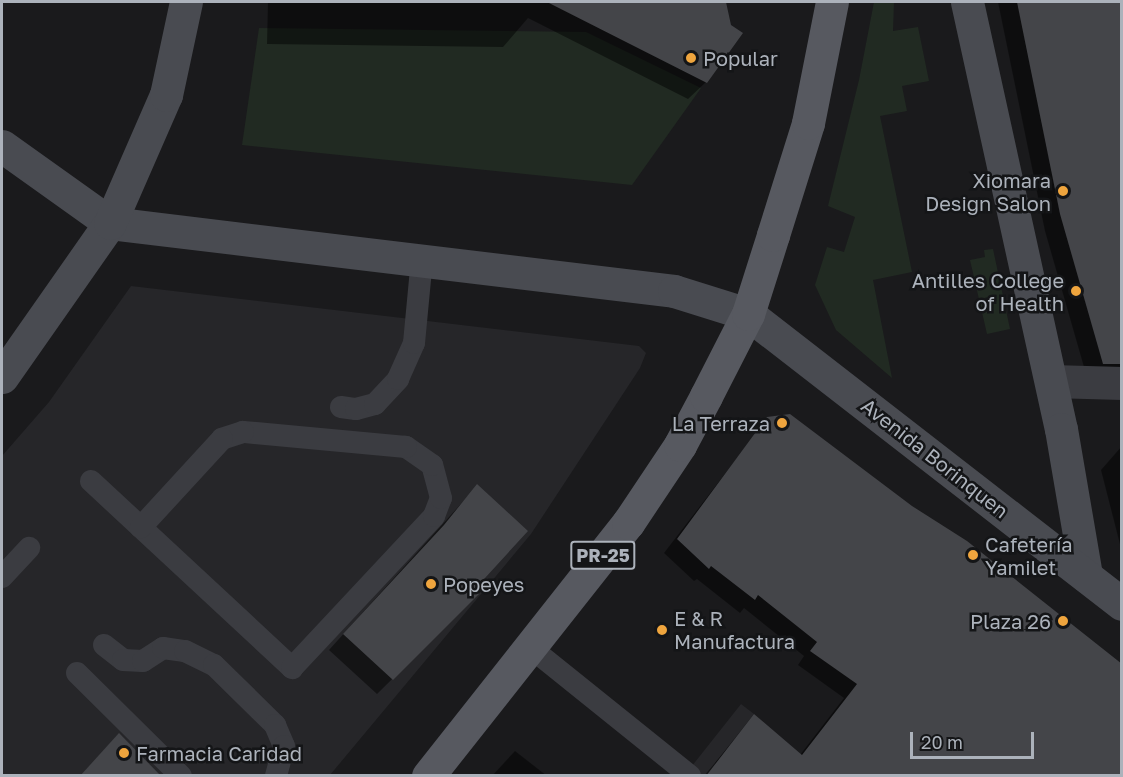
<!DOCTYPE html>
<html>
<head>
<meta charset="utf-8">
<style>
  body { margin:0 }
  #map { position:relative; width:1123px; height:777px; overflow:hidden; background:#1a1a1c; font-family:"Golos Text",sans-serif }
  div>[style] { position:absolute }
  .built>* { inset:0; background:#262629 }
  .green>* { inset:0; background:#212a22 }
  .shadow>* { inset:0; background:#0007 }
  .building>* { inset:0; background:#444549 }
  .lane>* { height:22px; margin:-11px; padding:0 11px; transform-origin:11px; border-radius:11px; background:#3b3c41 }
  .street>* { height:33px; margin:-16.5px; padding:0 16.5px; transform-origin:16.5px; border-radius:16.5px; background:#3b3c41 }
  .secondary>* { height:33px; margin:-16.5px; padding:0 16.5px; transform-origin:16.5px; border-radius:16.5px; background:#494b51 }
  .primary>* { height:33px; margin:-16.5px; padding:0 16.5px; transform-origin:16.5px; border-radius:16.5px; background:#575960 }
  .dots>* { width:16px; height:16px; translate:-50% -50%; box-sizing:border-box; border:3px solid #141517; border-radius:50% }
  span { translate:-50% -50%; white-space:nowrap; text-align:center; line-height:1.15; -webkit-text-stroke:5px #141517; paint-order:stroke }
  .shield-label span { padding:2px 4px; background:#141517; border:2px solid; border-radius:4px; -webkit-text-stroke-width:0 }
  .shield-label { font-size:18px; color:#acb2bb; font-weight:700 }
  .poi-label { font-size:20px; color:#acb2bb }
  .left { translate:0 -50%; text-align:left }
  .right { translate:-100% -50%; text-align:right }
  .street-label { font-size:20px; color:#acb2bb }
  .frame { position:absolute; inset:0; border:3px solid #acb2bb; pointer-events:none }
  .scale { position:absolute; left:910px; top:732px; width:124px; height:27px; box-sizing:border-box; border:3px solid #acb2bb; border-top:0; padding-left:8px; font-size:18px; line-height:21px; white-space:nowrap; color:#acb2bb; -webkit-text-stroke:4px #141517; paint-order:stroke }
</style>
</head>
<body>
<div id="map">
  <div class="built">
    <div style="clip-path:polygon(131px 286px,639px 346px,646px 353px,640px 368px,531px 534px,330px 775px,2px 776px,2px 456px,49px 402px)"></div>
    <div style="clip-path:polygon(741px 704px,754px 714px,715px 763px,731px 775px,684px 776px)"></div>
  </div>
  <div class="green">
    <div style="clip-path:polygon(874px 2px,894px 2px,893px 31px,918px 27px,929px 81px,902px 86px,907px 111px,880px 116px,912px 272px,873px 280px,892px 378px,836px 330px,815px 285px,827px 247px,844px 252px,855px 217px,828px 206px,859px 80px)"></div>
    <div style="clip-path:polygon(259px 28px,586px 32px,701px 88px,632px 185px,242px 145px)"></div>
    <div style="clip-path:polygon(993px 249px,1010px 329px,987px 334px,970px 260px,985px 257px,984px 250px)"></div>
  </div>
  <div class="shadow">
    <div style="clip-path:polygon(268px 2px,724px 2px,730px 26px,706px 82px,688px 99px,528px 18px,503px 47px,267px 44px)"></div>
    <div style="clip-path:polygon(998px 2px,1122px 2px,1122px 380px,1086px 374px,1045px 231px)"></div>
    <div style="clip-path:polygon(768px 418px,1122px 776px,704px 776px,754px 716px,800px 755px,844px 698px,798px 665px,804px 656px,744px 608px,740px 613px,697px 579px,694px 581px,664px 553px)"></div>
    <div style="clip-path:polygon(1122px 446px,1122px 552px,1101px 470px)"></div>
    <div style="clip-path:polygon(477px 486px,472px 590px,477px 595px,377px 694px,329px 650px)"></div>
    <div style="clip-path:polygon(515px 751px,547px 776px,492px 776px)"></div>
  </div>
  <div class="building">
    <div style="clip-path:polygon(547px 2px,726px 2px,731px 25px,743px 33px,707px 83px)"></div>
    <div style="clip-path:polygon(1017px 2px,1122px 2px,1122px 364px,1103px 364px,1060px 214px)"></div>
    <div style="clip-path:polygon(790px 414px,912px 506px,967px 541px,1122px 664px,1122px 776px,706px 776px,754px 714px,802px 755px,857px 684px,810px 651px,817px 642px,758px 595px,755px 600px,711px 566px,709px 569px,677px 539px,767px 417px)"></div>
    <div style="clip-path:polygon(477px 484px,528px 531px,474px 590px,479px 594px,393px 680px,343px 634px,444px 525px)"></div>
    <div style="clip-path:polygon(119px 733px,161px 776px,80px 776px)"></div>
  </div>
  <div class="lane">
    <div style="left:341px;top:407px;width:15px;rotate:8deg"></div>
    <div style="left:356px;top:409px;width:20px;rotate:-15deg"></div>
    <div style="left:375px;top:404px;width:34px;rotate:-47deg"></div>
    <div style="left:398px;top:379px;width:39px;rotate:-66deg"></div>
    <div style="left:414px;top:343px;width:84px;rotate:-84.6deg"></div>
    <div style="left:91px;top:481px;width:275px;rotate:42.9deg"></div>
    <div style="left:292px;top:668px;width:208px;rotate:-46.9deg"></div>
    <div style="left:434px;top:516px;width:19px;rotate:-69deg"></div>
    <div style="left:441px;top:498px;width:34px;rotate:-105deg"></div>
    <div style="left:432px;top:465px;width:32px;rotate:-145deg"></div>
    <div style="left:406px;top:447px;width:164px;rotate:-174.7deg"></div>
    <div style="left:243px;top:432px;width:22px;rotate:162deg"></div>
    <div style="left:222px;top:439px;width:120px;rotate:132.6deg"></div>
    <div style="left:2px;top:577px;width:40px;rotate:-47deg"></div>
    <div style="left:104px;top:645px;width:24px;rotate:38deg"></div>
    <div style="left:123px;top:660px;width:20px;rotate:3deg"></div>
    <div style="left:143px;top:661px;width:24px;rotate:-33deg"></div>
    <div style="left:163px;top:648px;width:22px;rotate:8deg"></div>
    <div style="left:185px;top:651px;width:32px;rotate:26deg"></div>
    <div style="left:214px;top:665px;width:86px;rotate:44.5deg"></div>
    <div style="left:275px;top:725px;width:23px;rotate:67deg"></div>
    <div style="left:284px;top:746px;width:31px;rotate:105deg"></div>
    <div style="left:531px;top:648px;width:204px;rotate:38.8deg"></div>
    <div style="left:77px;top:673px;width:146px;rotate:44.7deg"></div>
  </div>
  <div class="street">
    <div style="left:1051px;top:381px;width:71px;rotate:1.6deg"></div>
  </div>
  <div class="secondary">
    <div style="left:967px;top:2px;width:437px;rotate:77.6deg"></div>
    <div style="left:1061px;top:429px;width:149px;rotate:80.3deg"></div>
    <div style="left:2px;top:146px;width:133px;rotate:35.5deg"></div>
    <div style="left:110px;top:223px;width:568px;rotate:6.87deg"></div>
    <div style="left:674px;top:291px;width:77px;rotate:17.3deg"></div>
    <div style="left:748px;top:314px;width:473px;rotate:37.8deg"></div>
    <div style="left:2px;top:377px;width:188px;rotate:-55deg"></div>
    <div style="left:110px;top:223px;width:140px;rotate:-66.4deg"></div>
    <div style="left:166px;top:95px;width:95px;rotate:-77.9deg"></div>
  </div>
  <div class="primary">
    <div style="left:428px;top:776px;width:323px;rotate:-51.7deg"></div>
    <div style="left:628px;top:523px;width:94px;rotate:-56.3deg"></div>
    <div style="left:680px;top:445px;width:55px;rotate:-62deg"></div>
    <div style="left:706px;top:396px;width:92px;rotate:-62.9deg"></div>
    <div style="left:748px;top:314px;width:83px;rotate:-72.4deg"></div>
    <div style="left:773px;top:235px;width:117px;rotate:-72.6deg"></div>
    <div style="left:808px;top:123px;width:123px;rotate:-78.8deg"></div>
  </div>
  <div class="dots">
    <div style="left:691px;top:58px;background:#efa53e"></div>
    <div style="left:1063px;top:191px;background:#efa53e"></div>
    <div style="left:1076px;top:291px;background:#efa53e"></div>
    <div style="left:782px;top:423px;background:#efa53e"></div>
    <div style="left:973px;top:555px;background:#efa53e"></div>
    <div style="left:431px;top:584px;background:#efa53e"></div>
    <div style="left:1063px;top:621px;background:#efa53e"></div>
    <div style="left:662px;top:630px;background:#efa53e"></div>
    <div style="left:124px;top:753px;background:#efa53e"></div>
  </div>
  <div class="shield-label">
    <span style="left:603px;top:555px">PR-25</span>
  </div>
  <div class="poi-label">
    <span class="left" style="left:703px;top:58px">Popular</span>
    <span class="right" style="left:1051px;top:192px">Xiomara<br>Design Salon</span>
    <span class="right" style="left:1064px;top:292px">Antilles College<br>of Health</span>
    <span class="right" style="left:770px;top:423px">La Terraza</span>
    <span class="left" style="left:985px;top:556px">Cafetería<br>Yamilet</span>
    <span class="left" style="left:443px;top:584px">Popeyes</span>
    <span class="left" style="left:674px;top:630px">E &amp; R<br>Manufactura</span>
    <span class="right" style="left:1051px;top:621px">Plaza 26</span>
    <span class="left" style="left:136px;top:753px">Farmacia Caridad</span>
  </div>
  <div class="street-label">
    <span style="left:935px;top:458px;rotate:38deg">Avenida Borinquen</span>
  </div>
  <div class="frame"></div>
  <div class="scale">20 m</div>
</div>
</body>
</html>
